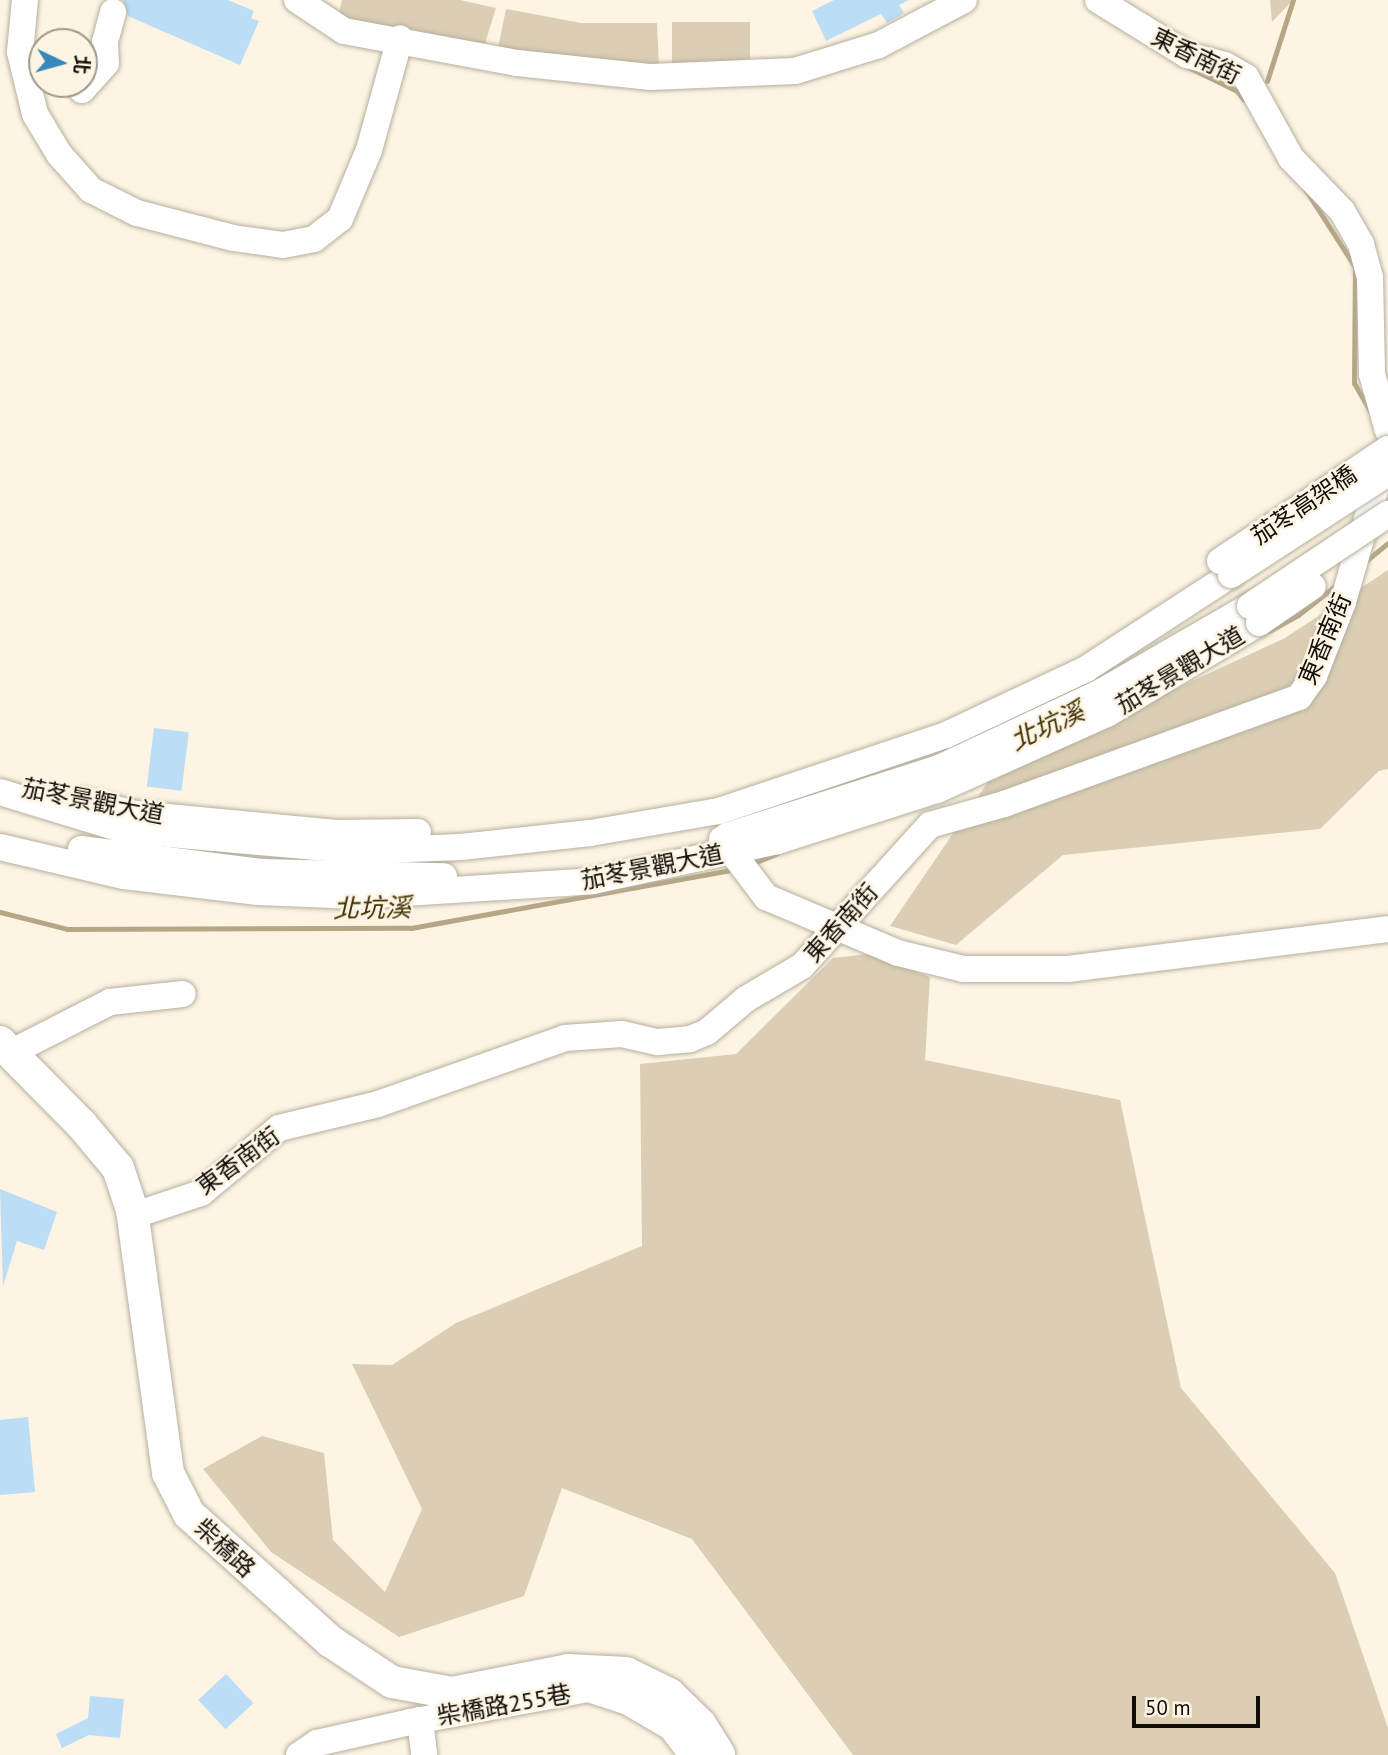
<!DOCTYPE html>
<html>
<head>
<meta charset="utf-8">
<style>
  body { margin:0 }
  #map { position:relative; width:1388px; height:1755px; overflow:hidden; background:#fdf4e3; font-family:"PT Sans","Noto Sans TC",sans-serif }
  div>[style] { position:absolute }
  .green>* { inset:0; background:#dbceb4; transform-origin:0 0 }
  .stream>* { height:5px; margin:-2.5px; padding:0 2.5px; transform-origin:2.5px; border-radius:2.5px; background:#b6a686 }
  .building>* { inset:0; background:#bbddf5; transform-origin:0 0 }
  .roads { filter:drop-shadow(0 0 2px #b6af9e) drop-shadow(0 0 2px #b6af9e) }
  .minor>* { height:26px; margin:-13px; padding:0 13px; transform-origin:13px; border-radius:13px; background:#fff }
  .major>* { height:32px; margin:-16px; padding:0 16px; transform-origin:16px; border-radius:16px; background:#fff }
  .bridges { filter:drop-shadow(0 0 2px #b6af9e) drop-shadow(0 0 2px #b6af9e) }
  .minor-bridge>* { height:26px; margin:-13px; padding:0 13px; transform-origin:13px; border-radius:13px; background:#fff }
  span { translate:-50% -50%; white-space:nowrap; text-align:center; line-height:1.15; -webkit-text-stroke:5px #fdf4e3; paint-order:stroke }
  .street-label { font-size:24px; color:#100d08 }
  .water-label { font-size:26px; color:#413003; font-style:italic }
  .north { position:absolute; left:28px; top:28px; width:70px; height:70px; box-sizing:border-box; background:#fdf4e3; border:2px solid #9e988b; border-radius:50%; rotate:95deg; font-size:19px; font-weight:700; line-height:28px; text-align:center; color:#100d08 }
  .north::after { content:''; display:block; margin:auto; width:24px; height:32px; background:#3689b9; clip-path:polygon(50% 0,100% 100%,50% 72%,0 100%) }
  .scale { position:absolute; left:1132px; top:1696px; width:128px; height:32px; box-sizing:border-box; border:4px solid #100d08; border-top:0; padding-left:9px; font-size:21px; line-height:24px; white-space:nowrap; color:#100d08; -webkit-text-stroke:5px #fdf4e3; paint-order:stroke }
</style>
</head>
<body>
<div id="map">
  <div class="green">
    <div style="clip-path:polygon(342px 0,460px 0,496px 8px,483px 50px,337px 22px)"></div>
    <div style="clip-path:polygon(1270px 0,1293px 0,1272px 22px)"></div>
    <div style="clip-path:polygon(506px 9px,581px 23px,657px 23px,659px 67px,498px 48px)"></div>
    <div style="left:750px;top:22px;width:42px;height:78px;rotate:90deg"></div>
    <div style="clip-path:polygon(1388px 570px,1388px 769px,1379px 771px,1320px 829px,1063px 855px,956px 945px,890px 926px,994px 773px,1285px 638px)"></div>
    <div style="clip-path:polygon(869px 954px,930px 977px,925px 1060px,1120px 1100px,1181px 1388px,1335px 1573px,1388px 1728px,1388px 1755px,853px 1755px,692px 1539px,562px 1488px,524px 1596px,399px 1637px,271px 1552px,203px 1469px,262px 1436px,324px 1453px,333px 1540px,385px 1592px,422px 1509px,352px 1364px,392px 1365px,456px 1323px,642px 1246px,640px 1064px,736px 1054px,833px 958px)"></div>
  </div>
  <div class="stream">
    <div style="left:1190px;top:68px;width:52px;rotate:26.1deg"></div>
    <div style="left:1237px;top:91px;width:11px;rotate:52deg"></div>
    <div style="left:1267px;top:81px;width:85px;rotate:-72.2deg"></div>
    <div style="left:1305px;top:189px;width:93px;rotate:57.3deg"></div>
    <div style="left:1355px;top:267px;width:116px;rotate:90.5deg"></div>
    <div style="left:1354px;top:383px;width:34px;rotate:60deg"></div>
    <div style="left:1367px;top:560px;width:27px;rotate:-39deg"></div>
    <div style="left:1269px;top:631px;width:33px;rotate:-29deg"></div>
    <div style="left:1298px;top:615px;width:47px;rotate:-38.1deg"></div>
    <div style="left:756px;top:862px;width:22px;rotate:-22deg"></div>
    <div style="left:0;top:912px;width:69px;rotate:14.2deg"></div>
    <div style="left:67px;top:929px;width:344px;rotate:-0.2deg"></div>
    <div style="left:411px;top:928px;width:329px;rotate:-10.3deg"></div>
  </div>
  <div class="building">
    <div style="clip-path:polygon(123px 0,228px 0,254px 11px,251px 18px,259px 21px,240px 65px,128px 16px)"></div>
    <div style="clip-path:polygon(834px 0,909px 0,899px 5px,904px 13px,887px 23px,881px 14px,826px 41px,812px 11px)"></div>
    <div style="left:154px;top:728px;width:35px;height:59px;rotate:7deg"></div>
    <div style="clip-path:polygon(0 1189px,57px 1212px,44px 1250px,17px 1241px,3px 1286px)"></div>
    <div style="clip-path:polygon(28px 1417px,35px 1492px,0 1495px,0 1420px)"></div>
    <div style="left:226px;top:1674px;width:40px;height:38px;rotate:47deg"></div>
    <div style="clip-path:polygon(90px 1696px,124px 1699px,120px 1738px,89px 1735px,62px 1748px,56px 1734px,88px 1718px)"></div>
  </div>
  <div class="roads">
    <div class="minor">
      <div style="left:25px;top:0;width:52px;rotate:95.5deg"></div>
      <div style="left:20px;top:52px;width:64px;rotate:76.4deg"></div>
      <div style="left:35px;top:114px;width:47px;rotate:59deg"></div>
      <div style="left:59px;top:154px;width:48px;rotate:48.4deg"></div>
      <div style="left:91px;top:190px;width:51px;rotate:26.6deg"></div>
      <div style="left:137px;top:213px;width:99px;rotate:14.6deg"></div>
      <div style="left:233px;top:238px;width:50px;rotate:8deg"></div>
      <div style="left:283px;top:245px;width:32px;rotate:-11deg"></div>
      <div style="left:314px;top:239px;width:33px;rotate:-38deg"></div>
      <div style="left:340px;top:219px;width:75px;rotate:-67.2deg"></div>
      <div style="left:369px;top:150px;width:116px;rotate:-74.5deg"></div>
      <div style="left:297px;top:0;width:56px;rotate:33.4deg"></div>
      <div style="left:344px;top:31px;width:176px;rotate:10.5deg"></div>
      <div style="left:517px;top:63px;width:135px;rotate:6deg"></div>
      <div style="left:651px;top:77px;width:144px;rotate:-2.4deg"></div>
      <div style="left:795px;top:71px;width:88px;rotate:-17.2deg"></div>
      <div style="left:879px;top:45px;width:96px;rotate:-27.9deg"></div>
      <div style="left:1098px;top:0;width:105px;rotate:31.7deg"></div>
      <div style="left:1187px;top:55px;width:39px;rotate:15deg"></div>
      <div style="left:1225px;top:65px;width:24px;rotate:30deg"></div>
      <div style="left:1246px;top:77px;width:93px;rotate:60.9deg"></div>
      <div style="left:1291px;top:158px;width:74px;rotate:46.1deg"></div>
      <div style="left:1342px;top:211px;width:38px;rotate:60deg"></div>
      <div style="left:1361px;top:244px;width:34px;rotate:75deg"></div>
      <div style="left:1370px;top:277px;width:97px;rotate:88.8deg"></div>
      <div style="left:1372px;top:374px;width:59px;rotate:74.3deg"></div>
      <div style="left:82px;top:90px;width:36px;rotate:-48deg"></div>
      <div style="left:106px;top:63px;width:21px;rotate:-93deg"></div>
      <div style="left:105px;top:42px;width:31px;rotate:-75deg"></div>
      <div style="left:0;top:792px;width:130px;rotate:17deg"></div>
      <div style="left:124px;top:830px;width:235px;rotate:5.1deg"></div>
      <div style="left:358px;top:851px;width:103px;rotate:-2.2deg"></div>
      <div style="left:461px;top:847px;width:130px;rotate:-6.2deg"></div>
      <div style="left:590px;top:833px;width:131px;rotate:-9.7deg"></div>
      <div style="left:719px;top:811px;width:239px;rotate:-18.5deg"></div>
      <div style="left:946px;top:735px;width:155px;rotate:-25.2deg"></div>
      <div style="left:1086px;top:669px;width:173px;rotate:-33deg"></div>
      <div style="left:84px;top:801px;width:54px;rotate:14deg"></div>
      <div style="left:136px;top:814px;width:201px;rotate:5.4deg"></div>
      <div style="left:336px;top:833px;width:82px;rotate:-0.7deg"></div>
      <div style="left:727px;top:836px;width:223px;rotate:-17.8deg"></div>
      <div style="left:939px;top:768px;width:179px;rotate:-25.1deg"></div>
      <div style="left:1101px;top:692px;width:172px;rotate:-30deg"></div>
      <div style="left:722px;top:839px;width:73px;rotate:52.8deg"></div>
      <div style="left:766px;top:897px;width:143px;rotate:23deg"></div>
      <div style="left:898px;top:953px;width:67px;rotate:13.8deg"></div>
      <div style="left:963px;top:969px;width:105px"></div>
      <div style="left:1068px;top:969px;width:322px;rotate:-7.1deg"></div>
      <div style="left:0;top:847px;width:127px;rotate:13.2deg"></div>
      <div style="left:124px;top:876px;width:135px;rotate:6.8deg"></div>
      <div style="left:258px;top:892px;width:99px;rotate:2.3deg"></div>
      <div style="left:357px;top:896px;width:236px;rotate:-3.6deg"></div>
      <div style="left:593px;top:881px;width:189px;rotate:-12.2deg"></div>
      <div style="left:778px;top:841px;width:167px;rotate:-17.8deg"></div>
      <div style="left:937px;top:790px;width:186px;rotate:-24.1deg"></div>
      <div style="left:1107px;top:714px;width:177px;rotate:-30.9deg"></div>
      <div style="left:81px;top:849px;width:181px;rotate:7.3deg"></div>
      <div style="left:261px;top:872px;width:183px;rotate:1.3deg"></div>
      <div style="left:10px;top:1053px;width:112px;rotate:-27deg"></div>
      <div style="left:110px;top:1002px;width:73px;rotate:-6.3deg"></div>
      <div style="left:132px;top:1216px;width:73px;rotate:-18.4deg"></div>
      <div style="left:201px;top:1193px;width:102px;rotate:-39.8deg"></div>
      <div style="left:279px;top:1128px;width:102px;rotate:-13.6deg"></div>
      <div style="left:378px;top:1104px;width:198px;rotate:-19.4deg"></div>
      <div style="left:565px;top:1038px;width:57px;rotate:-4deg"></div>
      <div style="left:622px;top:1034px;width:37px;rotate:13deg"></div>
      <div style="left:658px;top:1042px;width:32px;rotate:-5deg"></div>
      <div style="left:690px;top:1039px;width:18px;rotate:-22deg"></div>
      <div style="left:707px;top:1032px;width:51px;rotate:-40.2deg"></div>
      <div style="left:746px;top:999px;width:65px;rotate:-30.5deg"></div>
      <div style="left:802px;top:966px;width:190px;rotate:-47.8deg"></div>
      <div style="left:930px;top:825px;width:77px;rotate:-15.8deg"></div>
      <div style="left:1004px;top:804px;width:314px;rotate:-19.9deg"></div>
      <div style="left:1299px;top:697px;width:26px;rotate:-54deg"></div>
      <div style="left:1314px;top:676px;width:79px;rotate:-68.6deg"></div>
      <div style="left:1343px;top:602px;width:141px;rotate:-74deg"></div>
      <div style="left:420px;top:1720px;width:35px;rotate:83deg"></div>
      <div style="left:299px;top:1755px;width:22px;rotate:-34deg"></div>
      <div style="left:317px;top:1743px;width:95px;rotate:-12.7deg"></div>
      <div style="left:410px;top:1722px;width:181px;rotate:-10.5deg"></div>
      <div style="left:588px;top:1689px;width:42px;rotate:18deg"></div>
      <div style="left:628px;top:1702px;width:50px;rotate:30.2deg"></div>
      <div style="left:671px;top:1727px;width:35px;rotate:53deg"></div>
    </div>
    <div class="major">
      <div style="left:0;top:1042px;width:117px;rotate:45.3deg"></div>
      <div style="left:82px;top:1125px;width:56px;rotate:50.1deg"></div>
      <div style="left:118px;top:1168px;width:44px;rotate:71.6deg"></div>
      <div style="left:132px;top:1210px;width:265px;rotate:82.2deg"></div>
      <div style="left:168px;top:1473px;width:46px;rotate:62.9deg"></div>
      <div style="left:189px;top:1514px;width:190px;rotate:42deg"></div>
      <div style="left:330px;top:1641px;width:74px;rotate:33.5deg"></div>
      <div style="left:392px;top:1682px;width:61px;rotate:10.4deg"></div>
      <div style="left:452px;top:1693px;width:118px;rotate:-11.2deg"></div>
      <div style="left:568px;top:1670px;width:58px;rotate:3deg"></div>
      <div style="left:626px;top:1673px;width:48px;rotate:26deg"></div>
      <div style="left:669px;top:1694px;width:43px;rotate:44.1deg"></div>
      <div style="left:700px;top:1724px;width:36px;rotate:58deg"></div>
    </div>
  </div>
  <div class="bridges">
    <div class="minor-bridge">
      <div style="left:1220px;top:561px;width:202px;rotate:-33.7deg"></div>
      <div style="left:1231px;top:575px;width:187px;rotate:-33deg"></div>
      <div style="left:1250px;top:606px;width:166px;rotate:-33.7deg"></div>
      <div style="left:1259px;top:623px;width:65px;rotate:-34.4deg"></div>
    </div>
  </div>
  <div class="street-label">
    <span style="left:1196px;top:56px;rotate:26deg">東香南街</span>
    <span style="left:1304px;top:505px;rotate:-34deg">茄苳高架橋</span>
    <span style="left:1325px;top:639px;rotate:-67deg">東香南街</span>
    <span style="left:1180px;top:670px;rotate:-31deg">茄苳景觀大道</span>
    <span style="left:93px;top:801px;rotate:11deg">茄苳景觀大道</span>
    <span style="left:652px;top:867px;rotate:-11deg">茄苳景觀大道</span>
    <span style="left:841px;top:923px;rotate:-48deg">東香南街</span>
    <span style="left:238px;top:1161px;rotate:-36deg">東香南街</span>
    <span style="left:225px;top:1548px;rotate:43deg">柴橋路</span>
    <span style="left:504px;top:1705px;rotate:-10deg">柴橋路255巷</span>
  </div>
  <div class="water-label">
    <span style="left:1047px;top:726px;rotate:-25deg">北坑溪</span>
    <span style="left:372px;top:908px;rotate:-1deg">北坑溪</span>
  </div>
  <div class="north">北</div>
  <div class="scale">50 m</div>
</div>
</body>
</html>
